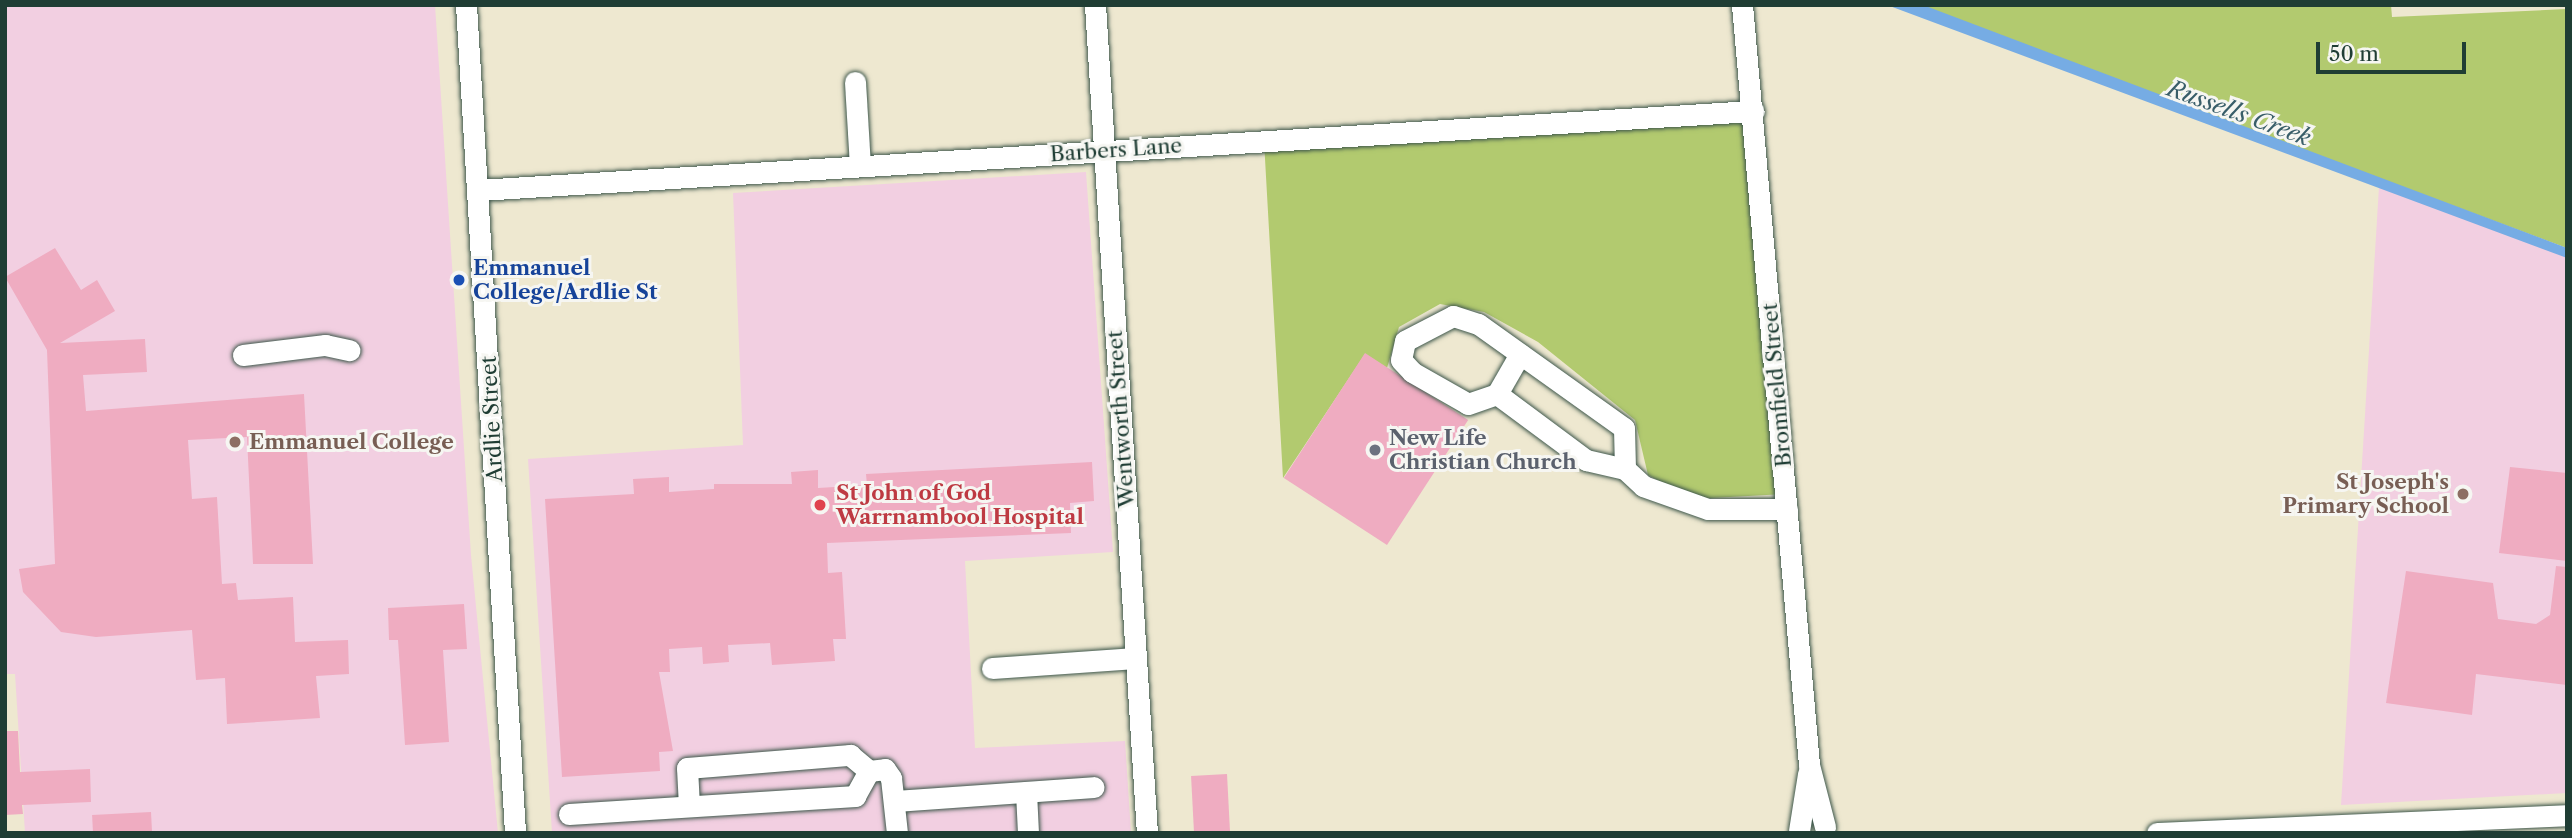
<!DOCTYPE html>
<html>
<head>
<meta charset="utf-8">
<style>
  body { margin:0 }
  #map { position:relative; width:2572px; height:838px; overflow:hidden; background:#eee8d0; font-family:"Libre Caslon Text",serif }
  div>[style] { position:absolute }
  .built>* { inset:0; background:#f2cfe1 }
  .green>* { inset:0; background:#b2ca6f }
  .water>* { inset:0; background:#76ace4 }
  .building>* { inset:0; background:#efacc1; transform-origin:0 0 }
  .roads { filter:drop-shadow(0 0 2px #3e574b) drop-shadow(0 0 2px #3e574b) }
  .minor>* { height:21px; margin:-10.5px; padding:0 10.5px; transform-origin:10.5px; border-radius:10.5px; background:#fff }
  .dots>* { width:19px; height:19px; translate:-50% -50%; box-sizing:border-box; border:4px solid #f6f6f2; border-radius:50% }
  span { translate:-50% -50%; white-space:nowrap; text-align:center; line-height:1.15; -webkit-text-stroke:6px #f6f6f2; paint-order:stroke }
  .street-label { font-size:21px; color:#1f3d34 }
  .transit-label { font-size:21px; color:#164399; font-weight:700 }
  .left { translate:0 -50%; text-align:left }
  .worship-label { font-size:21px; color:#5b616d; font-weight:700 }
  .education-label { font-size:21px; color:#785e54; font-weight:700 }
  .right { translate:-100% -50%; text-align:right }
  .health-label { font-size:21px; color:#be3a42; font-weight:700 }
  .water-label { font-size:23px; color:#395e69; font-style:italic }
  .frame { position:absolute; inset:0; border:7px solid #1f3d34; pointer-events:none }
  .scale { position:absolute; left:2316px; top:42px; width:150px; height:32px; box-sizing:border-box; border:4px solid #1f3d34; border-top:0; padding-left:9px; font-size:21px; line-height:24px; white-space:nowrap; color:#1f3d34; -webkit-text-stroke:5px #f6f6f2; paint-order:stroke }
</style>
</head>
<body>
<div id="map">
  <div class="built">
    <div style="clip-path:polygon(5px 5px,435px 5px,471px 555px,498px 833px,25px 833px,15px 674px,5px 674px)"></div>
    <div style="clip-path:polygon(1086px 172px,1113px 552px,965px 561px,975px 748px,1125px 741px,1131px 833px,552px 833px,528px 459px,743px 445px,733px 193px)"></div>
    <div style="clip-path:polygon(2379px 187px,2567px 254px,2567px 793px,2341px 805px)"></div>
  </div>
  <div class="green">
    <div style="clip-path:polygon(1913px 5px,2391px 5px,2392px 17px,2567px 9px,2567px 248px)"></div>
    <div style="clip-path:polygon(1754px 111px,1786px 494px,1693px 499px,1648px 475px,1635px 420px,1538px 342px,1484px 312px,1440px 304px,1399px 327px,1387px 368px,1365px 354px,1283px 478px,1264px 141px)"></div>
  </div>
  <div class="water">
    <div style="clip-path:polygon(1887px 5px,1923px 5px,2567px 248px,2567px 258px)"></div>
  </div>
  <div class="building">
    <div style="clip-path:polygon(55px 248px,81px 290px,97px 280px,115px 311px,60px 343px,145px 339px,147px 372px,83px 375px,86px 411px,304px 394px,313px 564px,253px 564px,247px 437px,188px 440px,192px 499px,217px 497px,222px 584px,236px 583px,238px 600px,293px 597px,295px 642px,348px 640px,349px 674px,316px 676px,320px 718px,227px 724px,225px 678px,196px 680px,192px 630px,96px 637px,61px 632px,23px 592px,19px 569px,55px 564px,47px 350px,5px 277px)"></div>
    <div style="left:1365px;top:353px;width:123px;height:149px;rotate:33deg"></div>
    <div style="clip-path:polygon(1092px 462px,1094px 501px,1070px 503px,1071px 533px,827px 543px,828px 573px,842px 572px,846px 639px,833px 639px,835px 661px,772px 665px,770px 643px,728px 645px,729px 662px,703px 664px,702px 647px,669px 649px,670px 672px,659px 672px,673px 751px,659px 752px,660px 771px,562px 777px,545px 499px,634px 494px,633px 479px,669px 477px,669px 492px,714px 489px,714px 484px,792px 484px,791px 472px,818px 470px,818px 488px,867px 485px,866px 474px)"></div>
    <div style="clip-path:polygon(2510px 467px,2567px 473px,2567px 561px,2499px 553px)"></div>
    <div style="clip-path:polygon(2556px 566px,2567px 567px,2567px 685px,2476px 674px,2472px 715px,2386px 703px,2406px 571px,2493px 583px,2498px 619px,2536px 624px,2550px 615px)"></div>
    <div style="clip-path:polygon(464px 604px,467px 649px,443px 650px,449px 742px,405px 745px,398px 640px,389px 640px,388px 608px)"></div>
    <div style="clip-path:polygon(5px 731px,18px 731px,20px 772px,90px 769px,91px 802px,22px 805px,23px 814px,5px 815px)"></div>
    <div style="left:1227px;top:774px;width:59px;height:36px;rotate:87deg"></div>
    <div style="left:151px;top:812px;width:21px;height:59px;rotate:87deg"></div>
  </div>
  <div class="roads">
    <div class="minor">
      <div style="left:466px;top:5px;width:829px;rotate:86.61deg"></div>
      <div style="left:1095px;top:5px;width:830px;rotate:86.41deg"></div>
      <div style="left:1742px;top:5px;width:763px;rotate:84.96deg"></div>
      <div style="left:1809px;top:765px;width:64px;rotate:75.5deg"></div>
      <div style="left:855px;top:82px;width:84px;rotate:86.6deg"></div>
      <div style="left:479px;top:190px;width:1277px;rotate:-3.55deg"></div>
      <div style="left:243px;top:355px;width:83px;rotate:-7deg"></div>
      <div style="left:325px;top:345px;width:25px;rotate:12deg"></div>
      <div style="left:1497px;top:394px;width:46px;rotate:-60.1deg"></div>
      <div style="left:1625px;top:469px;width:41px;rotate:-91.4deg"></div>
      <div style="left:1624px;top:428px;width:179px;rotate:-144.5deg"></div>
      <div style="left:1478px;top:324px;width:26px;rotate:-162deg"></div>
      <div style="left:1453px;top:316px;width:54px;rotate:152.5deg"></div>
      <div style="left:1405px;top:341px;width:19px;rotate:102deg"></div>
      <div style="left:1401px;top:360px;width:16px;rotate:47deg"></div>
      <div style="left:1412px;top:372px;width:64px;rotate:29.7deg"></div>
      <div style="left:1468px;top:404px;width:31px;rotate:-19deg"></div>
      <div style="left:1497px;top:394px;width:111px;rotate:36.6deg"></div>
      <div style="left:1586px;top:460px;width:40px;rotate:13deg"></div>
      <div style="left:1625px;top:469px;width:25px;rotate:43deg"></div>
      <div style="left:1643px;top:486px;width:69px;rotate:19.5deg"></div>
      <div style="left:1708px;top:509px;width:79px"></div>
      <div style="left:992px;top:668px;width:144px;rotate:-4deg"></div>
      <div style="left:1026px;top:792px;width:41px;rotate:87.2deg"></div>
      <div style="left:895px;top:801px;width:199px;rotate:-4deg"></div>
      <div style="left:689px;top:806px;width:38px;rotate:-93deg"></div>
      <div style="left:687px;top:768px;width:164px;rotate:-4.6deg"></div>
      <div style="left:850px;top:755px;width:25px;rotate:40deg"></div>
      <div style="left:869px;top:771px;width:16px;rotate:-7deg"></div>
      <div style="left:885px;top:769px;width:11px;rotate:56deg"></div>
      <div style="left:891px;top:778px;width:55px;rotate:83.8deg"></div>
      <div style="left:569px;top:814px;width:287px;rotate:-3.6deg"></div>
      <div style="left:855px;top:796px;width:29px;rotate:-61deg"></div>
      <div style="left:1799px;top:831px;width:58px;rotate:-81deg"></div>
      <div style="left:2157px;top:833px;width:410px;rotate:-2.5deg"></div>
    </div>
  </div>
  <div class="dots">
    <div style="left:459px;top:280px;background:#1a4fb4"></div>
    <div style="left:235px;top:442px;background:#8d6e63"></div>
    <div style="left:1375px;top:450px;background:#6b7280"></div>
    <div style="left:2463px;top:494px;background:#8d6e63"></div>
    <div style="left:820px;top:505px;background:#e0444e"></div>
  </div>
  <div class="street-label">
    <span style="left:1116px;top:150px;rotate:-4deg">Barbers Lane</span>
    <span style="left:1777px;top:385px;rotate:-95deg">Bromfield Street</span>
    <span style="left:492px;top:419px;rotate:-93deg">Ardlie Street</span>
    <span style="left:1121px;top:419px;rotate:-94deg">Wentworth Street</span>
  </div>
  <div class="transit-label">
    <span class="left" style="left:473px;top:280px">Emmanuel<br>College/Ardlie St</span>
  </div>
  <div class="worship-label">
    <span class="left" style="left:1389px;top:450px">New Life<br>Christian Church</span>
  </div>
  <div class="education-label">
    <span class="left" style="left:249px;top:442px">Emmanuel College</span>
    <span class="right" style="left:2449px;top:494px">St Joseph's<br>Primary School</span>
  </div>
  <div class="health-label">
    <span class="left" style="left:836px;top:505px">St John of God<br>Warrnambool Hospital</span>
  </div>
  <div class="water-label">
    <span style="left:2239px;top:113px;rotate:20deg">Russells Creek</span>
  </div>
  <div class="frame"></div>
  <div class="scale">50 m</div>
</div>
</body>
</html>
